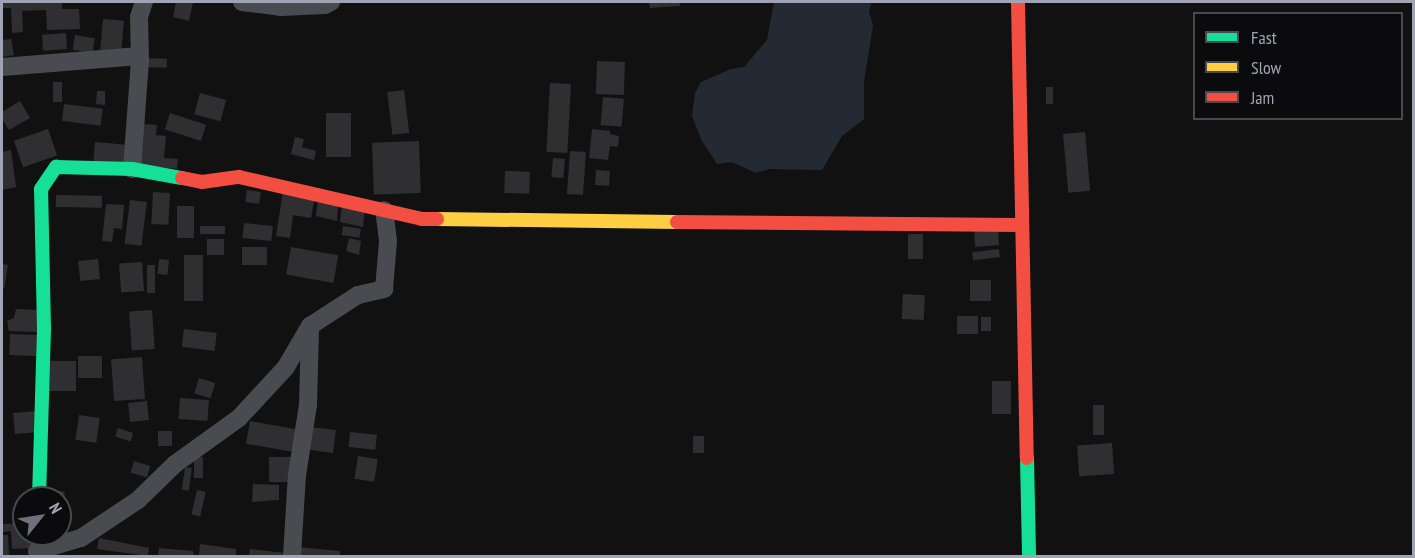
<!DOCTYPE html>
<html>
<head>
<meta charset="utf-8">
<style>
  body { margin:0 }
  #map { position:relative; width:1415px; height:558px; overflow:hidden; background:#111; font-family:"PT Sans Narrow",sans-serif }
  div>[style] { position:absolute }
  .water>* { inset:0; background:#232a33 }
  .building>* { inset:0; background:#2f2f31; transform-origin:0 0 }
  .street>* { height:18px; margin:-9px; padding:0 9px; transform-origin:9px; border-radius:9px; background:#4a4b51 }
  .fast>* { height:14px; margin:-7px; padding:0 7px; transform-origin:7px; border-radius:7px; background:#16e098 }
  .slow>* { height:14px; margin:-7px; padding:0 7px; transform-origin:7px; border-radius:7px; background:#ffcf43 }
  .jam>* { height:14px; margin:-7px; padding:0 7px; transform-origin:7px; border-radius:7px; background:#f24e42 }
  span { translate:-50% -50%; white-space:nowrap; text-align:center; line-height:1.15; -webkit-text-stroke:4.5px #0b0b0d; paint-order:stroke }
  .frame { position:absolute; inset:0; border:3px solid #a0a3b4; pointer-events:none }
  .legend { position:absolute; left:1193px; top:12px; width:210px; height:108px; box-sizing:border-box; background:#0b0b0d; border:2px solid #474850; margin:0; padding:8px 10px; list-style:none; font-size:18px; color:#a0a3b4 }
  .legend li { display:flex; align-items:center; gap:12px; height:30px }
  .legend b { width:30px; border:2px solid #474850 }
  .north { position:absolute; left:12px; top:486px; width:60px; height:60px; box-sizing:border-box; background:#0b0b0d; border:2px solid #474850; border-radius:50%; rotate:60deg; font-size:16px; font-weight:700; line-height:24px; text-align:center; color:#a0a3b4 }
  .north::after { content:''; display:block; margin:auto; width:21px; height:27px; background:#6e707b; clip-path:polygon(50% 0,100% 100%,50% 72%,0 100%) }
</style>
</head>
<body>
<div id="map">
  <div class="water">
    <div style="clip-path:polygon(774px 2px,870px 2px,871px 5px,869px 11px,873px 26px,864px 81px,864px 119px,842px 136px,822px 170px,769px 169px,756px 173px,732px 162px,717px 164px,702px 141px,692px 116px,695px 93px,701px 82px,731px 69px,744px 67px,767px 40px)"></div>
  </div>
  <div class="building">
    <div style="clip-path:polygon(2px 2px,62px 2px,62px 9px,79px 9px,80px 29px,47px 30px,46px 10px,22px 11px,23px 32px,12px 33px,11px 8px,2px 8px)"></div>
    <div style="clip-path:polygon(176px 2px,193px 2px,189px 21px,173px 17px)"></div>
    <div style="clip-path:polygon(649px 2px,680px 2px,680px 6px,650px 8px)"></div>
    <div style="left:103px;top:19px;width:21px;height:32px;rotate:5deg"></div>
    <div style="left:66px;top:33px;width:16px;height:24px;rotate:86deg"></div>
    <div style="left:75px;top:35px;width:20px;height:15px;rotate:9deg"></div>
    <div style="clip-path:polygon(11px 39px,14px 55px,2px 57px,2px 40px)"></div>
    <div style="left:143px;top:58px;width:24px;height:9px;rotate:2deg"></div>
    <div style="left:597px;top:61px;width:28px;height:33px;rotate:2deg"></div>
    <div style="left:53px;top:82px;width:9px;height:20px"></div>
    <div style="left:550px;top:83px;width:21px;height:69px;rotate:3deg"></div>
    <div style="left:1046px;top:87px;width:7px;height:17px"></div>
    <div style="left:404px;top:90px;width:43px;height:17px;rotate:83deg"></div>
    <div style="clip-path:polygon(97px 91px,105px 91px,105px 105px,96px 104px)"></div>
    <div style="left:200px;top:93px;width:27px;height:22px;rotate:15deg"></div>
    <div style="left:603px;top:97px;width:21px;height:28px;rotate:5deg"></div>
    <div style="clip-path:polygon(20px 101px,30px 118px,9px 130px,2px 119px,2px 112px)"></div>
    <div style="left:64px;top:104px;width:39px;height:17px;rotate:7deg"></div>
    <div style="left:170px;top:113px;width:38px;height:17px;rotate:18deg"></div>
    <div style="left:326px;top:113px;width:25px;height:44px"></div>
    <div style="clip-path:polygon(142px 124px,157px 125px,156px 135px,166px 136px,164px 158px,178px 159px,177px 169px,138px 165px)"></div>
    <div style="left:48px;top:129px;width:28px;height:36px;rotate:71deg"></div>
    <div style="clip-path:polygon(592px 129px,610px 131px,610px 134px,619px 136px,618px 147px,610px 146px,608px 160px,589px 158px)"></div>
    <div style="left:1085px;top:132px;width:59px;height:22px;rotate:85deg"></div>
    <div style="clip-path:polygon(295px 137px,304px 139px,302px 147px,316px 151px,314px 160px,291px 154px)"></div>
    <div style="left:419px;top:141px;width:52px;height:47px;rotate:88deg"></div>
    <div style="left:95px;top:142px;width:34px;height:21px;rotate:5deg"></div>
    <div style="clip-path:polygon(11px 150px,16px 187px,2px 190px,2px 152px)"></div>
    <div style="left:570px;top:151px;width:16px;height:43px;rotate:4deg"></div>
    <div style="left:553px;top:158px;width:12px;height:19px;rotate:5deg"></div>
    <div style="left:596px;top:170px;width:14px;height:15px;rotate:4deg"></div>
    <div style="left:505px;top:171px;width:25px;height:22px;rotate:2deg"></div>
    <div style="left:247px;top:190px;width:14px;height:12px;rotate:8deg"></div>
    <div style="clip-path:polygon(283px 191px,315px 196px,311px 218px,293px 215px,290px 238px,276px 236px)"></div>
    <div style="left:153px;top:192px;width:17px;height:32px;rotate:3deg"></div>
    <div style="left:56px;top:195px;width:46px;height:12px;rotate:1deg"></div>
    <div style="clip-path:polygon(318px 198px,338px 202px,337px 221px,316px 216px)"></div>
    <div style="left:130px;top:200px;width:17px;height:44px;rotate:7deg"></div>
    <div style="clip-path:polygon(342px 203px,365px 208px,363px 227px,340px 222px)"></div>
    <div style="clip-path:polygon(106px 204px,124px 205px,122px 229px,114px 228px,112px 242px,102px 241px)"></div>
    <div style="left:177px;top:206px;width:17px;height:32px"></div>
    <div style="left:244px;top:223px;width:29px;height:15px;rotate:6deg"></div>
    <div style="left:200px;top:226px;width:25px;height:8px"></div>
    <div style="left:343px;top:226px;width:18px;height:9px;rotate:9deg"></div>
    <div style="left:998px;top:229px;width:16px;height:24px;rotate:86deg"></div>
    <div style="left:908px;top:234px;width:15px;height:25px"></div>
    <div style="clip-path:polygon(349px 238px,361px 241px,359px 255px,346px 251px)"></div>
    <div style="left:224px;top:239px;width:16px;height:17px;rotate:90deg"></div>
    <div style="left:242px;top:247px;width:25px;height:18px"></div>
    <div style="left:291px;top:247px;width:48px;height:28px;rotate:10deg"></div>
    <div style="left:999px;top:249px;width:8px;height:27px;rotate:83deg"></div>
    <div style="left:184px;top:255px;width:19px;height:46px"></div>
    <div style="left:98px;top:259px;width:20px;height:20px;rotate:84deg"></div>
    <div style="left:159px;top:259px;width:10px;height:15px;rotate:6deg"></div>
    <div style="left:142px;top:262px;width:29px;height:23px;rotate:86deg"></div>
    <div style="left:2px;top:264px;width:6px;height:24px;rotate:9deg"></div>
    <div style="left:147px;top:265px;width:8px;height:28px"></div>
    <div style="left:970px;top:280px;width:21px;height:21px"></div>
    <div style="left:903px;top:294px;width:22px;height:25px;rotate:3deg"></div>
    <div style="clip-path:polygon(16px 309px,39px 310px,38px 332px,9px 331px,7px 321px,14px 318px)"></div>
    <div style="left:152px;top:310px;width:39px;height:23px;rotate:86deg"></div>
    <div style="left:957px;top:316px;width:21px;height:18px"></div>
    <div style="left:981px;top:317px;width:10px;height:14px"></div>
    <div style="left:184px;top:329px;width:33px;height:18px;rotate:7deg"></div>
    <div style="left:10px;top:334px;width:27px;height:21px;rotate:2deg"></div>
    <div style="left:78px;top:356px;width:24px;height:22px"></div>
    <div style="left:142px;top:357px;width:42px;height:31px;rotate:86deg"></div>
    <div style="left:46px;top:361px;width:30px;height:30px"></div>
    <div style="left:199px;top:378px;width:17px;height:16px;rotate:17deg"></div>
    <div style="left:992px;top:381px;width:19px;height:33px"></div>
    <div style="left:180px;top:398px;width:29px;height:21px;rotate:4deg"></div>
    <div style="left:147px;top:401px;width:19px;height:19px;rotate:84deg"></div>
    <div style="left:1093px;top:405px;width:11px;height:30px"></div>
    <div style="left:37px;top:411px;width:21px;height:24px;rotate:85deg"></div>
    <div style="left:79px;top:415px;width:21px;height:25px;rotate:8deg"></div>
    <div style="left:250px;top:421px;width:47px;height:23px;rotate:10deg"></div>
    <div style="left:311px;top:427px;width:25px;height:23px;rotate:7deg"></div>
    <div style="left:118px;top:428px;width:16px;height:9px;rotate:18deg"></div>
    <div style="left:158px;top:431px;width:14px;height:15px"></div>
    <div style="left:350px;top:432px;width:27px;height:15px;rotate:6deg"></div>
    <div style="left:693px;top:436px;width:11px;height:17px"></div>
    <div style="left:1112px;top:443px;width:31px;height:35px;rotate:86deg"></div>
    <div style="left:358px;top:456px;width:20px;height:23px;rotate:9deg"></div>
    <div style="left:194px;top:457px;width:9px;height:21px"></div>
    <div style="left:269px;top:457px;width:23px;height:25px"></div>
    <div style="left:134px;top:461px;width:17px;height:12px;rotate:17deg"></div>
    <div style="left:185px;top:467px;width:7px;height:23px;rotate:8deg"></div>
    <div style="clip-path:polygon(253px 484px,279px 485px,279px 500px,252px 502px)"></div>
    <div style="clip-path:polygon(46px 488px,65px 492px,61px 511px,60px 498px,44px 498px)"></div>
    <div style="left:197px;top:490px;width:9px;height:25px;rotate:13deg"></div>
    <div style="clip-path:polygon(24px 523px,24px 534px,34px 534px,35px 548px,12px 549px,11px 531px,2px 532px,2px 524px)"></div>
    <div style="clip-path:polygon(2px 535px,8px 535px,9px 555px,2px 556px)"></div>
    <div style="clip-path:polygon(99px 538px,149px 548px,148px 556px,97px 549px)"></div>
    <div style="clip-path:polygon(200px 544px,236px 549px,236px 556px,199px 556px)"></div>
    <div style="clip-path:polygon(298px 547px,340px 551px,340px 556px,297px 556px)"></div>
    <div style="clip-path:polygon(159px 548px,193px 551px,194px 556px,158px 556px)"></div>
    <div style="clip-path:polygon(250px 549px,285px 553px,285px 556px,249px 556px)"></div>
  </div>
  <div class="street">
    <div style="left:242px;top:2px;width:39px;rotate:7deg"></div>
    <div style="left:281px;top:7px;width:44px;rotate:-2.6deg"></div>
    <div style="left:325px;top:5px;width:7px;rotate:-27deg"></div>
    <div style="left:2px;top:67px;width:138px;rotate:-4.6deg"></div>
    <div style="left:132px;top:169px;width:108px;rotate:-85.8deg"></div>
    <div style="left:140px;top:61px;width:44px;rotate:-91.3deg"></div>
    <div style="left:139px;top:17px;width:16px;rotate:-72deg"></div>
    <div style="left:37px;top:551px;width:46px;rotate:-16.5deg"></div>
    <div style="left:81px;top:538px;width:69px;rotate:-33.7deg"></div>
    <div style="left:138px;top:500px;width:52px;rotate:-44.2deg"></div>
    <div style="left:175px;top:464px;width:79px;rotate:-35.7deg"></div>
    <div style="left:239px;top:418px;width:69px;rotate:-47.3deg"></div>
    <div style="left:286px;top:367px;width:48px;rotate:-59.7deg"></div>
    <div style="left:310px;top:326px;width:57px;rotate:-32.9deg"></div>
    <div style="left:358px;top:295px;width:27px;rotate:-13deg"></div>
    <div style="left:384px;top:289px;width:48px;rotate:-85.2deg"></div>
    <div style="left:388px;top:241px;width:31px;rotate:-97deg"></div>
    <div style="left:292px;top:556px;width:81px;rotate:-86.5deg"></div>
    <div style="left:297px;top:475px;width:71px;rotate:-81.1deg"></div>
    <div style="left:308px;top:405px;width:77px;rotate:-88.5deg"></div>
  </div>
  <div class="fast">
    <div style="left:1027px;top:458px;width:98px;rotate:88.8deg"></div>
    <div style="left:39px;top:498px;width:169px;rotate:-88.3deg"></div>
    <div style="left:44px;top:329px;width:140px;rotate:-91.2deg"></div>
    <div style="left:41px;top:189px;width:27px;rotate:-56deg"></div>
    <div style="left:56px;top:167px;width:76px;rotate:1.5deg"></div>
    <div style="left:132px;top:169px;width:51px;rotate:10.2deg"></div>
  </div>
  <div class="slow">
    <div style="left:437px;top:219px;width:240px;rotate:0.7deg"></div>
  </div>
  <div class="jam">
    <div style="left:1018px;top:2px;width:456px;rotate:88.9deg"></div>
    <div style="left:182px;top:178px;width:20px;rotate:11deg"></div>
    <div style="left:202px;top:182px;width:37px;rotate:-8deg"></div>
    <div style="left:239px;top:177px;width:188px;rotate:12.9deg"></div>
    <div style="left:422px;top:219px;width:15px"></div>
    <div style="left:677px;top:222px;width:344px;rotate:0.5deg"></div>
  </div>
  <div class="frame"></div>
  <ul class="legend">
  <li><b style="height:8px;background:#16e098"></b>Fast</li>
  <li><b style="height:8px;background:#ffcf43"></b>Slow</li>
  <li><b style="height:8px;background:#f24e42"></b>Jam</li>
  </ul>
  <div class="north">N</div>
</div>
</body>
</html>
